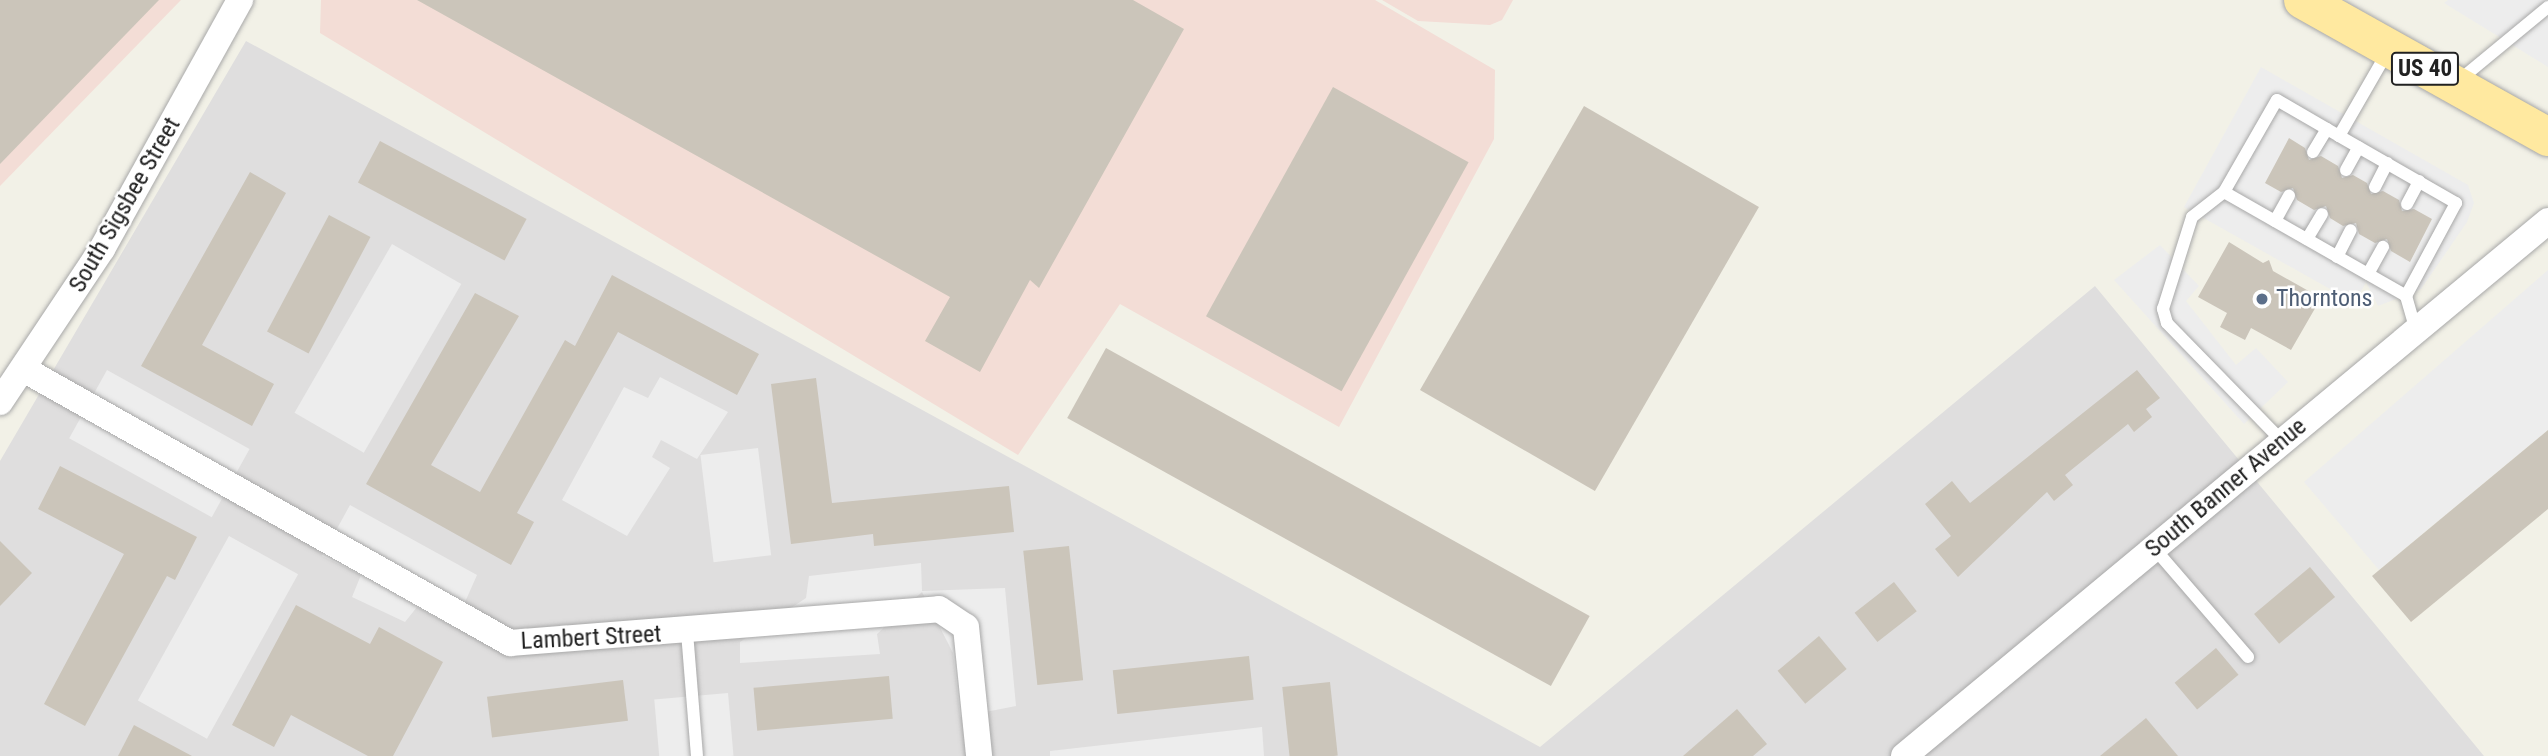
<!DOCTYPE html>
<html>
<head>
<meta charset="utf-8">
<style>
  body { margin:0 }
  #map { position:relative; width:2548px; height:756px; overflow:hidden; background:#f2f1e7; font-family:"Roboto Condensed",sans-serif }
  div>[style] { position:absolute }
  .residential>* { inset:0; background:#dfdede }
  .commercial>* { inset:0; background:#f3ddd6 }
  .parking>* { inset:0; background:#ededed; transform-origin:0 0 }
  .building>* { inset:0; background:#cbc5ba; transform-origin:0 0 }
  .roads { filter:drop-shadow(0 0 2px #a8a8a8) drop-shadow(0 0 2px #a8a8a8) }
  .service>* { height:12px; margin:-6px; padding:0 6px; transform-origin:6px; border-radius:6px; background:#fff }
  .minor>* { height:26px; margin:-13px; padding:0 13px; transform-origin:13px; border-radius:13px; background:#fff }
  .primary>* { height:38px; margin:-19px; padding:0 19px; transform-origin:19px; border-radius:19px; background:#ffe9a0 }
  .dots>* { width:19px; height:19px; translate:-50% -50%; box-sizing:border-box; border:4px solid #fff; border-radius:50% }
  span { translate:-50% -50%; white-space:nowrap; text-align:center; line-height:1.15; -webkit-text-stroke:5px #fff; paint-order:stroke }
  .shield-label span { padding:2px 5px; background:#fff; border:2px solid; border-radius:5px; -webkit-text-stroke-width:0 }
  .shield-label { font-size:23px; color:#212121; font-weight:700 }
  .street-label { font-size:24px; color:#212121 }
  .service-label { font-size:24px; color:#4e5e75 }
  .left { translate:0 -50%; text-align:left }
</style>
</head>
<body>
<div id="map">
  <div class="residential">
    <div style="clip-path:polygon(246px 41px,1540px 747px,2095px 286px,2484px 756px,0 756px,0 461px)"></div>
  </div>
  <div class="commercial">
    <div style="clip-path:polygon(0 0,181px 0,0 186px)"></div>
    <div style="clip-path:polygon(321px 0,1375px 0,1495px 70px,1494px 139px,1339px 427px,1120px 304px,1018px 455px,320px 33px)"></div>
    <div style="clip-path:polygon(1382px 0,1513px 0,1502px 20px,1490px 25px,1418px 21px)"></div>
  </div>
  <div class="parking">
    <div style="clip-path:polygon(2448px 0,2548px 0,2548px 67px,2444px 3px)"></div>
    <div style="clip-path:polygon(2261px 67px,2468px 185px,2474px 203px,2467px 222px,2421px 289px,2378px 306px,2366px 282px,2355px 303px,2184px 207px)"></div>
    <div style="left:392px;top:244px;width:80px;height:195px;rotate:30deg"></div>
    <div style="clip-path:polygon(2160px 245px,2199px 286px,2186px 301px,2236px 365px,2256px 348px,2288px 382px,2244px 424px,2114px 280px)"></div>
    <div style="clip-path:polygon(2548px 270px,2548px 430px,2379px 570px,2304px 482px)"></div>
    <div style="left:107px;top:370px;width:163px;height:78px;rotate:29deg"></div>
    <div style="clip-path:polygon(660px 377px,728px 412px,697px 459px,661px 440px,652px 457px,670px 468px,627px 536px,562px 500px,624px 387px,648px 398px)"></div>
    <div style="left:758px;top:448px;width:108px;height:58px;rotate:83deg"></div>
    <div style="clip-path:polygon(350px 505px,477px 575px,454px 627px,417px 607px,405px 622px,352px 597px,361px 575px,322px 556px)"></div>
    <div style="left:229px;top:536px;width:79px;height:188px;rotate:29deg"></div>
    <div style="clip-path:polygon(921px 563px,922px 591px,1005px 588px,1016px 706px,960px 717px,953px 653px,922px 592px,877px 634px,880px 654px,740px 663px,740px 642px,806px 598px,809px 576px)"></div>
    <div style="left:728px;top:693px;width:63px;height:74px;rotate:85deg"></div>
    <div style="clip-path:polygon(1262px 727px,1264px 756px,1050px 756px,1050px 751px)"></div>
  </div>
  <div class="building">
    <div style="clip-path:polygon(0 0,159px 0,0 164px)"></div>
    <div style="clip-path:polygon(417px 0,1133px 0,1184px 29px,1039px 288px,1030px 280px,980px 372px,925px 341px,950px 297px)"></div>
    <div style="left:1333px;top:87px;width:155px;height:262px;rotate:29deg"></div>
    <div style="left:1584px;top:106px;width:202px;height:328px;rotate:30deg"></div>
    <div style="clip-path:polygon(2289px 138px,2305px 148px,2309px 160px,2321px 156px,2338px 166px,2342px 178px,2353px 175px,2367px 183px,2371px 194px,2383px 191px,2399px 200px,2402px 211px,2414px 209px,2432px 219px,2410px 262px,2391px 251px,2387px 239px,2375px 243px,2359px 234px,2356px 223px,2343px 226px,2330px 218px,2326px 206px,2314px 210px,2297px 200px,2293px 188px,2281px 192px,2265px 183px)"></div>
    <div style="left:380px;top:141px;width:166px;height:47px;rotate:28deg"></div>
    <div style="clip-path:polygon(250px 172px,286px 193px,202px 345px,274px 384px,252px 426px,141px 366px)"></div>
    <div style="left:329px;top:215px;width:47px;height:132px;rotate:28deg"></div>
    <div style="clip-path:polygon(2229px 242px,2263px 263px,2269px 260px,2273px 271px,2321px 298px,2291px 350px,2251px 328px,2245px 340px,2220px 327px,2227px 313px,2198px 297px)"></div>
    <div style="clip-path:polygon(612px 275px,759px 354px,737px 395px,618px 332px,517px 513px,534px 522px,511px 565px,366px 484px,475px 293px,519px 316px,431px 465px,480px 492px,565px 340px,575px 346px)"></div>
    <div style="left:1106px;top:348px;width:553px;height:80px;rotate:29deg"></div>
    <div style="clip-path:polygon(2137px 370px,2160px 398px,2146px 409px,2152px 417px,2134px 432px,2128px 424px,2065px 475px,2073px 485px,2054px 501px,2047px 492px,1958px 577px,1935px 549px,1951px 536px,1925px 504px,1952px 481px,1970px 503px)"></div>
    <div style="clip-path:polygon(816px 378px,832px 503px,1009px 486px,1014px 532px,874px 546px,873px 534px,791px 544px,771px 384px)"></div>
    <div style="clip-path:polygon(2548px 430px,2548px 509px,2411px 622px,2372px 576px)"></div>
    <div style="clip-path:polygon(60px 466px,197px 537px,175px 580px,167px 576px,85px 726px,44px 704px,124px 554px,38px 509px)"></div>
    <div style="clip-path:polygon(0 541px,32px 573px,0 606px)"></div>
    <div style="left:1069px;top:546px;width:135px;height:46px;rotate:84deg"></div>
    <div style="left:2310px;top:567px;width:39px;height:73px;rotate:50deg"></div>
    <div style="left:1894px;top:582px;width:37px;height:50px;rotate:52deg"></div>
    <div style="clip-path:polygon(296px 605px,370px 644px,379px 627px,443px 662px,393px 756px,368px 756px,291px 715px,274px 747px,232px 725px)"></div>
    <div style="left:1819px;top:636px;width:43px;height:54px;rotate:50deg"></div>
    <div style="left:2216px;top:648px;width:35px;height:54px;rotate:50deg"></div>
    <div style="left:1249px;top:656px;width:44px;height:137px;rotate:84deg"></div>
    <div style="left:889px;top:676px;width:43px;height:136px;rotate:85deg"></div>
    <div style="left:623px;top:680px;width:41px;height:137px;rotate:83deg"></div>
    <div style="left:1330px;top:682px;width:74px;height:48px;rotate:84deg"></div>
    <div style="clip-path:polygon(1737px 709px,1767px 744px,1753px 756px,1683px 756px)"></div>
    <div style="clip-path:polygon(2146px 718px,2178px 756px,2100px 756px)"></div>
    <div style="clip-path:polygon(134px 725px,192px 756px,118px 756px)"></div>
  </div>
  <div class="roads">
    <div class="service">
      <div style="left:2457px;top:82px;width:118px;rotate:-39.5deg"></div>
      <div style="left:2339px;top:136px;width:135px;rotate:29.8deg"></div>
      <div style="left:2456px;top:203px;width:106px;rotate:118.3deg"></div>
      <div style="left:2313px;top:152px;width:27px;rotate:-59deg"></div>
      <div style="left:2346px;top:170px;width:26px;rotate:-61deg"></div>
      <div style="left:2375px;top:187px;width:27px;rotate:-63deg"></div>
      <div style="left:2224px;top:192px;width:210px;rotate:29.7deg"></div>
      <div style="left:2406px;top:296px;width:35px;rotate:74deg"></div>
      <div style="left:2407px;top:204px;width:26px;rotate:-62deg"></div>
      <div style="left:2275px;top:221px;width:29px;rotate:-61deg"></div>
      <div style="left:2307px;top:239px;width:29px;rotate:-59deg"></div>
      <div style="left:2337px;top:257px;width:30px;rotate:-63deg"></div>
      <div style="left:2368px;top:274px;width:31px;rotate:-61deg"></div>
      <div style="left:2282px;top:441px;width:165px;rotate:-134.3deg"></div>
      <div style="left:2167px;top:323px;width:15px;rotate:-106deg"></div>
      <div style="left:2163px;top:309px;width:96px;rotate:-72.5deg"></div>
      <div style="left:2192px;top:217px;width:41px;rotate:-38deg"></div>
      <div style="left:2224px;top:192px;width:106px;rotate:-60.1deg"></div>
      <div style="left:2277px;top:100px;width:72px;rotate:30.1deg"></div>
      <div style="left:2339px;top:136px;width:96px;rotate:-60deg"></div>
      <div style="left:2154px;top:548px;width:144px;rotate:49.2deg"></div>
      <div style="left:687px;top:632px;width:124px;rotate:85.4deg"></div>
    </div>
    <div class="minor">
      <div style="left:25px;top:370px;width:557px;rotate:29.37deg"></div>
      <div style="left:510px;top:643px;width:430px;rotate:-4.5deg"></div>
      <div style="left:939px;top:609px;width:32px;rotate:34deg"></div>
      <div style="left:966px;top:627px;width:130px;rotate:84.2deg"></div>
      <div style="left:0;top:402px;width:184px;rotate:-56.3deg"></div>
      <div style="left:102px;top:249px;width:285px;rotate:-61deg"></div>
      <div style="left:1904px;top:756px;width:837px;rotate:-39.72deg"></div>
    </div>
    <div class="primary">
      <div style="left:2303px;top:0;width:281px;rotate:29.2deg"></div>
    </div>
  </div>
  <div class="dots">
    <div style="left:2262px;top:299px;background:#5c6f8a"></div>
  </div>
  <div class="shield-label">
    <span style="left:2425px;top:69px">US 40</span>
  </div>
  <div class="street-label">
    <span style="left:125px;top:205px;rotate:-60deg">South Sigsbee Street</span>
    <span style="left:2226px;top:488px;rotate:-40deg">South Banner Avenue</span>
    <span style="left:591px;top:638px;rotate:-3deg">Lambert Street</span>
  </div>
  <div class="service-label">
    <span class="left" style="left:2276px;top:299px">Thorntons</span>
  </div>
</div>
</body>
</html>
